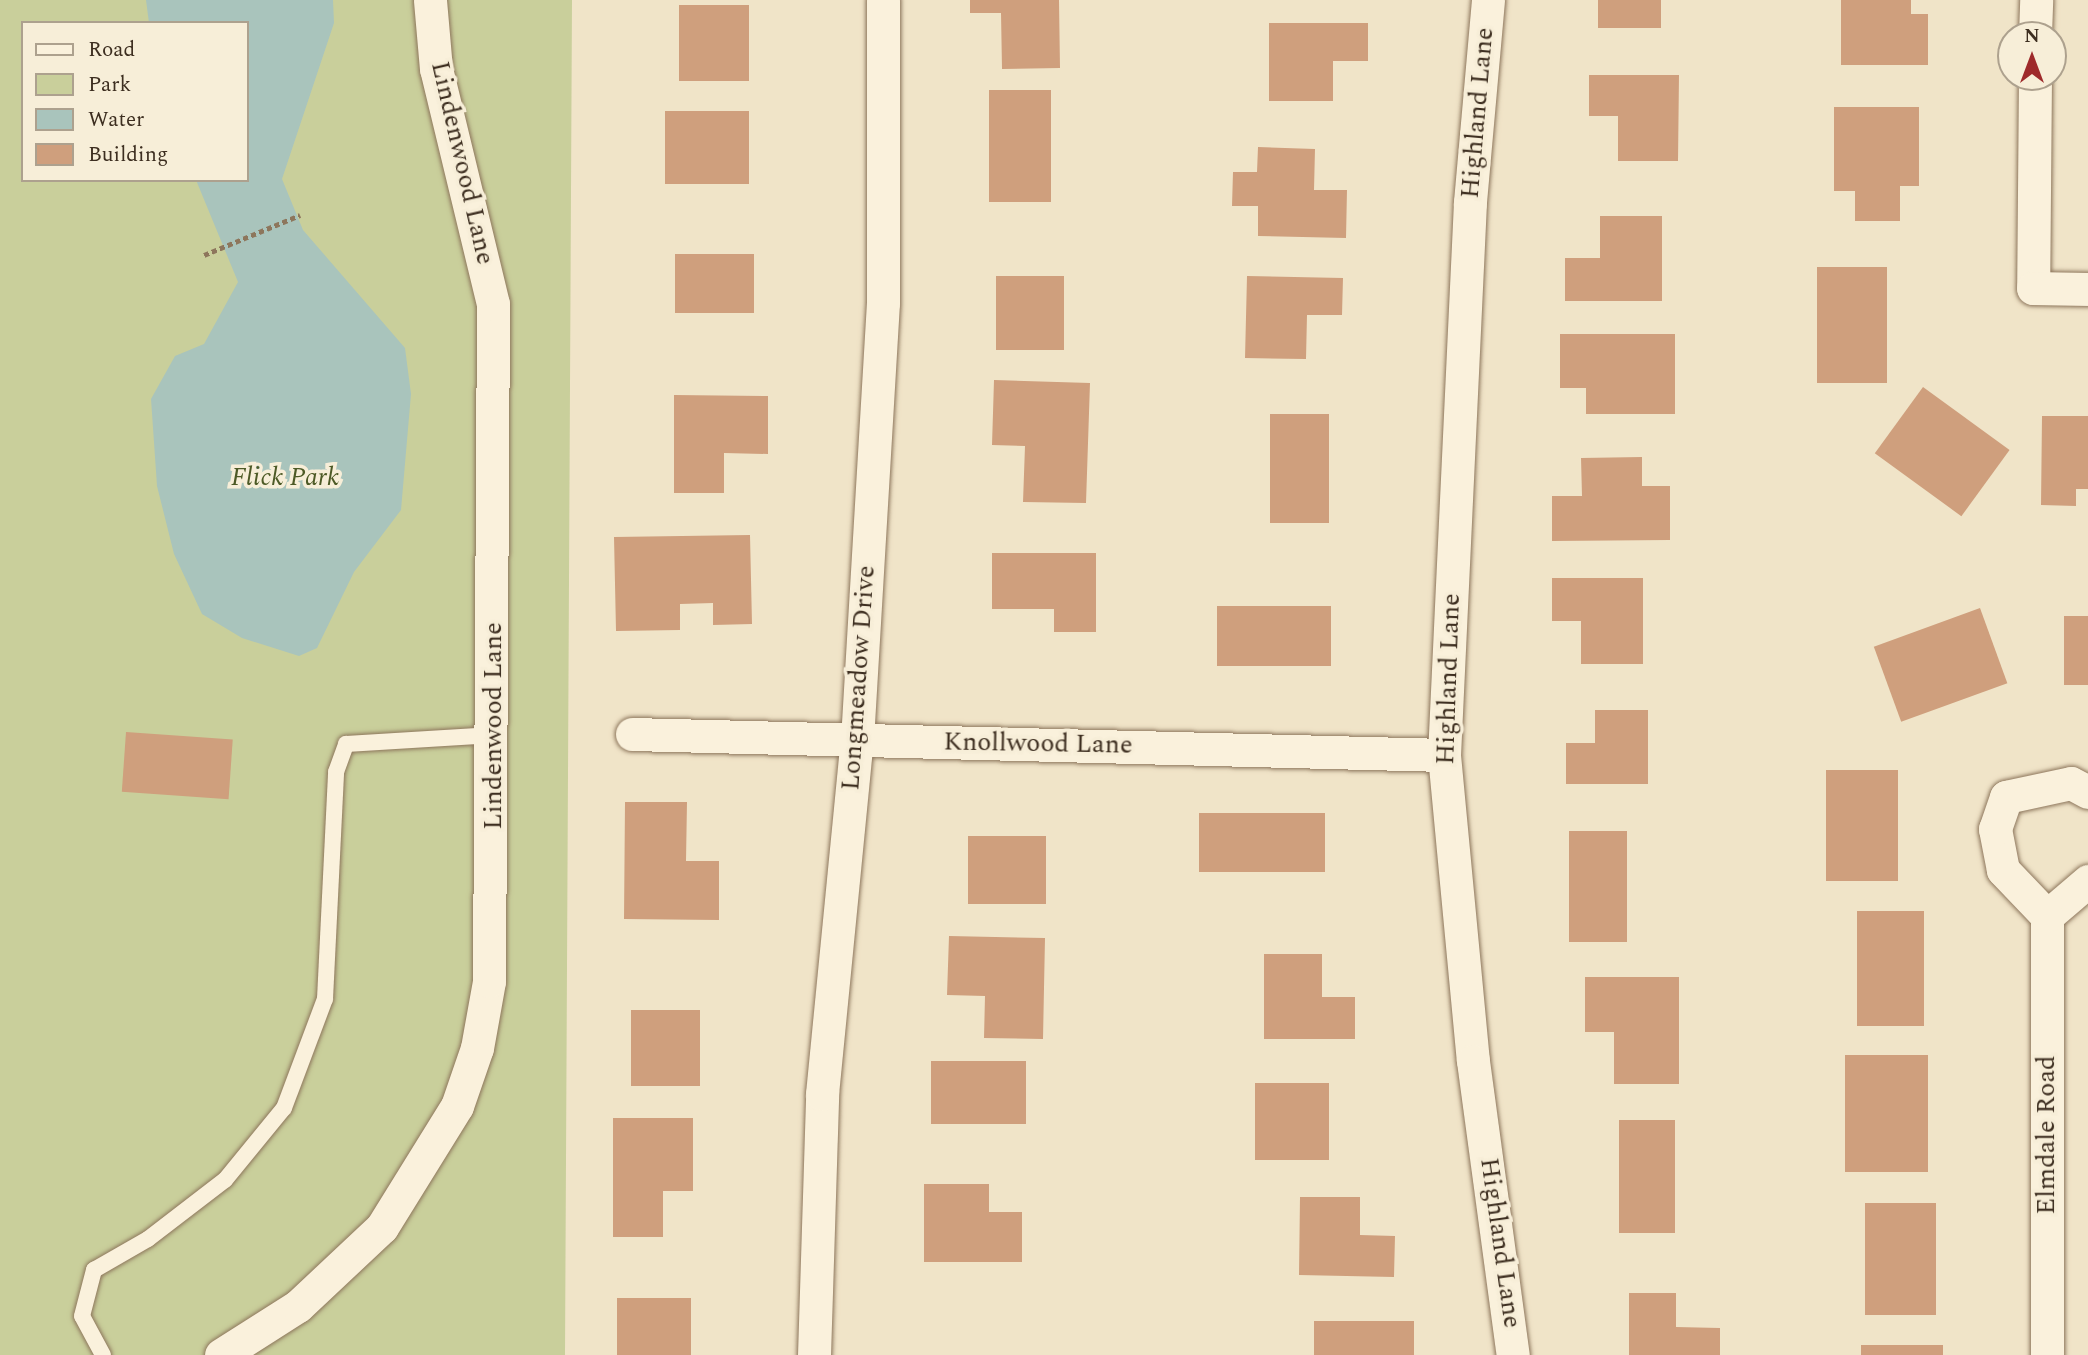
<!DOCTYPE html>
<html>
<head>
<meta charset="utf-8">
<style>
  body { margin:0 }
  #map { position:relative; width:2088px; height:1355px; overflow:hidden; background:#f0e4c8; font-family:Spectral,serif }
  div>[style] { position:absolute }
  .green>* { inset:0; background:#c9cf9b }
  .water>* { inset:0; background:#a9c4bc }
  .building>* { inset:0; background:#cf9f7d; transform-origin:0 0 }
  .path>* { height:4.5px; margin-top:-2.25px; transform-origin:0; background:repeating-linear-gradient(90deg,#8d765c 0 5px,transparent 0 8.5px) }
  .roads { filter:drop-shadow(0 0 2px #8d765c) drop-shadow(0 0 2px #8d765c) }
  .service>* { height:16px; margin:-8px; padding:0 8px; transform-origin:8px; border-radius:8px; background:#faf1dc }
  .minor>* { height:33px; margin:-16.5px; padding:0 16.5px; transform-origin:16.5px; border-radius:16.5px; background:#faf1dc }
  span { translate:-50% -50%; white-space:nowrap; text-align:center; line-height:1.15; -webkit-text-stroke:7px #f7eed8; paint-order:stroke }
  .street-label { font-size:26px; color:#3d2e20 }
  .park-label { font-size:26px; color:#4d5a26; font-style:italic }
  .legend { position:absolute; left:21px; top:21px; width:228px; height:161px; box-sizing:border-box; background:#f7eed8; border:2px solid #ada18e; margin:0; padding:9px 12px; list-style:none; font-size:21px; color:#3d2e20 }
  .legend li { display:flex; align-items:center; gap:14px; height:35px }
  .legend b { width:35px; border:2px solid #ada18e }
  .north { position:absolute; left:1997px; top:21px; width:70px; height:70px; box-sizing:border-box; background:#f7eed8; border:2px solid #ada18e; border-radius:50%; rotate:0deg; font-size:19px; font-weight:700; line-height:28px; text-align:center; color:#3d2e20 }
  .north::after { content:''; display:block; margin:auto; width:24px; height:32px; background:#9e2a2b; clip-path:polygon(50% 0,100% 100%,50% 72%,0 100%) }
</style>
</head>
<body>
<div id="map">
  <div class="green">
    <div style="clip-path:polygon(evenodd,0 0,572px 0,565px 1355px,0 1355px,0 0,23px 23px,247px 23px,247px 180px,23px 180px,23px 23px)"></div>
  </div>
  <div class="water">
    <div style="clip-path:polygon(146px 0,333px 0,334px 23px,282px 179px,303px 230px,405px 348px,411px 394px,401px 510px,354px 572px,317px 648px,299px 656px,242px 638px,202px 614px,174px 554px,157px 486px,151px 399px,175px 356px,204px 344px,238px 282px,196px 180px,247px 180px,247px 23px,149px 23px)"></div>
  </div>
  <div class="building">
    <div style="clip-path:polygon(970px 0,1059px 0,1060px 68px,1002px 69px,1001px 13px,970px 13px)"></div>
    <div style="left:1598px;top:0;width:63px;height:28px"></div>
    <div style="clip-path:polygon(1841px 0,1911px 0,1911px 14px,1928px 14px,1928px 65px,1841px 65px)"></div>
    <div style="left:679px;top:5px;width:70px;height:76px"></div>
    <div style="clip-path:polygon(1269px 23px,1368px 23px,1368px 61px,1333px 61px,1333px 101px,1269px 101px)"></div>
    <div style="clip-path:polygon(1589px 75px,1679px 75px,1678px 161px,1618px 161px,1618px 116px,1589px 116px)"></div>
    <div style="left:989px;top:90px;width:62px;height:112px"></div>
    <div style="clip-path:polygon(1834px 107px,1919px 107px,1919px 186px,1900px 186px,1900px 221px,1855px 221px,1855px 191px,1834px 191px)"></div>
    <div style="left:665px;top:111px;width:84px;height:73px"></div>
    <div style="clip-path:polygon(1258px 147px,1315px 149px,1314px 190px,1347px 190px,1346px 238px,1258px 236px,1258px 206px,1232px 206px,1233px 172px,1257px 172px)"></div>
    <div style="clip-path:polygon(1600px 216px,1662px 216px,1662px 301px,1565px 301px,1565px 258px,1600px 258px)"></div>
    <div style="left:675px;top:254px;width:79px;height:59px"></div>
    <div style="left:1887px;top:267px;width:116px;height:70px;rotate:90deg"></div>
    <div style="left:996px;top:276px;width:68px;height:74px"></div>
    <div style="clip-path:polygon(1247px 276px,1343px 278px,1342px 315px,1307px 315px,1306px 359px,1245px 358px)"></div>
    <div style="clip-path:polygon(1560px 334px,1675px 334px,1675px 414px,1586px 414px,1586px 388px,1560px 388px)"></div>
    <div style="clip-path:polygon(994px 380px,1090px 383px,1086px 503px,1023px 502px,1025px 446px,992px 445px)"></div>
    <div style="left:1923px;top:387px;width:107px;height:82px;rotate:36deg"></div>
    <div style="clip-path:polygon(674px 395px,768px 396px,768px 454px,724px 453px,724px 493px,674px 493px)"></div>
    <div style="left:1270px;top:414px;width:59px;height:109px"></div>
    <div style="clip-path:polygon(2042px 416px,2088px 416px,2088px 489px,2076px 489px,2076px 506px,2041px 505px)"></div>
    <div style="clip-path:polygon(1642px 457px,1642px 486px,1670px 486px,1670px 540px,1552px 541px,1552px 496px,1582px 496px,1581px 458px)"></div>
    <div style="clip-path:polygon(750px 535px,752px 624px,713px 625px,713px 603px,680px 604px,680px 630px,616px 631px,614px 537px)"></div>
    <div style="clip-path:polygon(992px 553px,1096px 553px,1096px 632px,1054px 632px,1054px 609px,992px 609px)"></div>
    <div style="clip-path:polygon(1552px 578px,1643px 578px,1643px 664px,1581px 664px,1581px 621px,1552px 621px)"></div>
    <div style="left:1217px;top:606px;width:114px;height:60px"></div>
    <div style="left:1980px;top:608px;width:80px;height:113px;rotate:70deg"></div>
    <div style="left:2064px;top:616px;width:24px;height:69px"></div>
    <div style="clip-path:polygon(1595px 710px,1648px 710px,1648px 784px,1566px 784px,1566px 743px,1595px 743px)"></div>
    <div style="left:126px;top:732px;width:107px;height:60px;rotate:4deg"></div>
    <div style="left:1826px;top:770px;width:72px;height:111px"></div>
    <div style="clip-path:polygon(625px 802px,687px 802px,686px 861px,719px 861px,719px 920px,624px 919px)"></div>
    <div style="left:1325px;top:813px;width:59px;height:126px;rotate:90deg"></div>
    <div style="left:1569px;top:831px;width:58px;height:111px"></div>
    <div style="left:968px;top:836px;width:78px;height:68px"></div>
    <div style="left:1857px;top:911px;width:67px;height:115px"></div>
    <div style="clip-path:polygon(949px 936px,1045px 938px,1043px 1039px,984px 1038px,985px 996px,947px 995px)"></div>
    <div style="clip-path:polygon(1264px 954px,1322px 954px,1322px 997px,1355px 997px,1355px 1039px,1264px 1039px)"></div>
    <div style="clip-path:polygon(1585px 977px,1679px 977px,1679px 1084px,1614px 1084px,1614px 1032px,1585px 1032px)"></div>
    <div style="left:631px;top:1010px;width:69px;height:76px"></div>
    <div style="left:1845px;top:1055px;width:83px;height:117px"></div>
    <div style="left:931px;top:1061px;width:95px;height:63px"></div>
    <div style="left:1255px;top:1083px;width:74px;height:77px"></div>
    <div style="clip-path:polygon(613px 1118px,693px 1118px,693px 1191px,663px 1191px,663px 1237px,613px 1237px)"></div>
    <div style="left:1619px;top:1120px;width:56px;height:113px"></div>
    <div style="clip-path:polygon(924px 1184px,989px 1184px,989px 1212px,1022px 1212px,1022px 1262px,924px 1262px)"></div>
    <div style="clip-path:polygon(1300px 1197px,1360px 1197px,1360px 1235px,1395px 1236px,1394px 1277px,1299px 1275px)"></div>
    <div style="left:1865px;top:1203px;width:71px;height:112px"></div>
    <div style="clip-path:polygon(1629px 1293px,1676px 1293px,1676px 1327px,1720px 1328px,1720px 1355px,1629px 1355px)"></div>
    <div style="left:617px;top:1298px;width:74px;height:57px"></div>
    <div style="left:1314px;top:1321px;width:100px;height:34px"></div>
    <div style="left:1861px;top:1345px;width:82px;height:10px"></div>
  </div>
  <div class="path">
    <div style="left:204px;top:255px;width:104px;rotate:-22.6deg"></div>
  </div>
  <div class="roads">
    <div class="service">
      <div style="left:103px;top:1355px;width:44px;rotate:-118.3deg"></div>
      <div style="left:82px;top:1316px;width:48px;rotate:-75.4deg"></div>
      <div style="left:94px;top:1270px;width:62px;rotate:-29.9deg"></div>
      <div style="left:148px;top:1239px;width:97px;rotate:-37.5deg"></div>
      <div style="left:225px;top:1180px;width:93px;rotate:-50.7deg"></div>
      <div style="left:284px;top:1108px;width:116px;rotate:-69.4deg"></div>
      <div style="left:325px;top:999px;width:227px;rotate:-87.2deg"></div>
      <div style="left:336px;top:772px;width:30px;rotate:-70deg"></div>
      <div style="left:346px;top:744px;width:148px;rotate:-3.5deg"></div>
    </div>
    <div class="minor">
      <div style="left:1488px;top:0;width:203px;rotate:95.1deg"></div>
      <div style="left:1470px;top:202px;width:554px;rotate:92.69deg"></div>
      <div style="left:1444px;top:755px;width:307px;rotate:84.6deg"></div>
      <div style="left:1473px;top:1061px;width:297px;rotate:82.3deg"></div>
      <div style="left:2035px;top:35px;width:35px;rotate:-88deg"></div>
      <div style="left:2035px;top:77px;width:211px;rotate:90.5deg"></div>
      <div style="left:2033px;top:288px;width:55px;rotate:1deg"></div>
      <div style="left:632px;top:734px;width:812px;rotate:1.48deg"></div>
      <div style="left:2047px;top:916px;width:54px;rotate:-40.5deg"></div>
      <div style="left:221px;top:1355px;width:91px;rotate:-32.5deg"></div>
      <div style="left:298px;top:1306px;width:115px;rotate:-43.2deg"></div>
      <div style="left:382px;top:1227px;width:142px;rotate:-58.2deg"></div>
      <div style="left:457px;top:1106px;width:61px;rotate:-71deg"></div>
      <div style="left:477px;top:1048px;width:68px;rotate:-79.8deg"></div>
      <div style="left:489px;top:981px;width:677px;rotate:-89.66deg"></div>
      <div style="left:493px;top:304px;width:242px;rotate:-103.6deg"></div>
      <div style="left:436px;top:69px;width:69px;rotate:-95deg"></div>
      <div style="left:814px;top:1355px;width:261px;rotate:-88.2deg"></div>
      <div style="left:822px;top:1094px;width:356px;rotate:-84.4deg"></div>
      <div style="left:857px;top:740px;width:438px;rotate:-86.6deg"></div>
      <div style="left:883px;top:303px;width:303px;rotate:-90deg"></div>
      <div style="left:2047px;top:1355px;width:439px;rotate:-90deg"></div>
      <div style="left:2047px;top:916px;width:64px;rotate:-133.7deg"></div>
      <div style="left:2003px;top:870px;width:42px;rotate:-101deg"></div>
      <div style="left:1995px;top:829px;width:34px;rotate:-71deg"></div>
      <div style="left:2006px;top:797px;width:66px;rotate:-12.2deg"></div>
      <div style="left:2071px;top:783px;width:19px;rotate:28deg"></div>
    </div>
  </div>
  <div class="street-label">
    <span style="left:1478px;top:113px;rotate:-85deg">Highland Lane</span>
    <span style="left:462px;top:163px;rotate:77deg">Lindenwood Lane</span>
    <span style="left:859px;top:678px;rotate:-86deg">Longmeadow Drive</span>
    <span style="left:1449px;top:679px;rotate:-88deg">Highland Lane</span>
    <span style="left:494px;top:726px;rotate:-90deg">Lindenwood Lane</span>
    <span style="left:1038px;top:744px;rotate:1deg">Knollwood Lane</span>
    <span style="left:2047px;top:1135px;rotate:-90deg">Elmdale Road</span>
    <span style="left:1500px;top:1243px;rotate:82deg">Highland Lane</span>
  </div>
  <div class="park-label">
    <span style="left:285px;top:478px">Flick Park</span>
  </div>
  <ul class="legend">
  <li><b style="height:9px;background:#faf1dc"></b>Road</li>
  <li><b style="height:19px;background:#c9cf9b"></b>Park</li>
  <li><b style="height:19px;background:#a9c4bc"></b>Water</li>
  <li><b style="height:19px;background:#cf9f7d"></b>Building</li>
  </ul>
  <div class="north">N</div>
</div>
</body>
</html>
